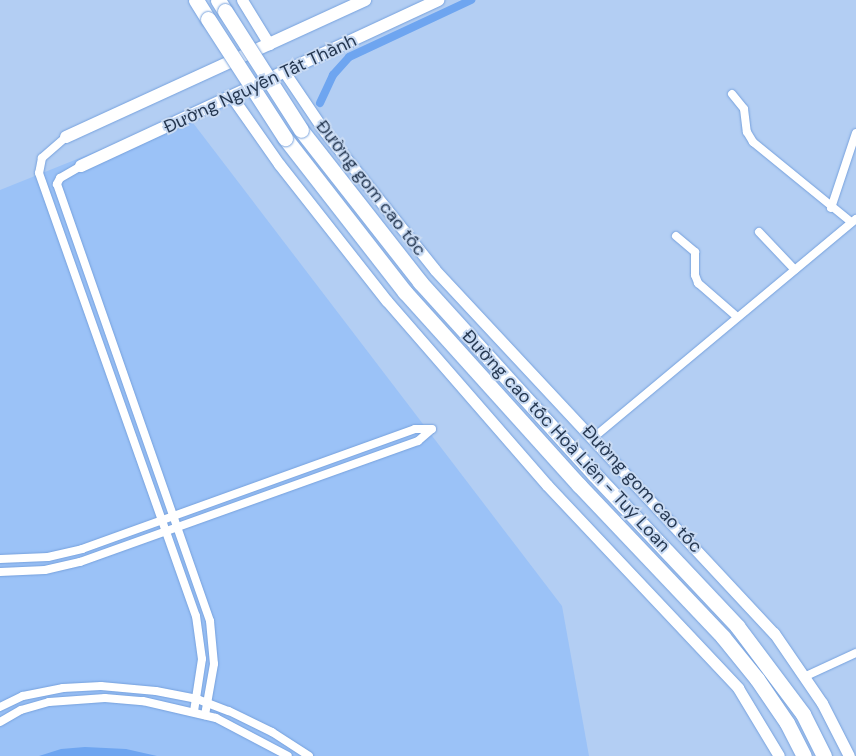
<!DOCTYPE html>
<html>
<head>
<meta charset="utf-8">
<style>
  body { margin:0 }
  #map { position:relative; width:856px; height:756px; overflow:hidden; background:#b3cef3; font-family:"DM Sans",sans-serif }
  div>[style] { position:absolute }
  .built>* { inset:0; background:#9bc2f7 }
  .water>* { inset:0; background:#6ea5f0 }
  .canal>* { height:8px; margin:-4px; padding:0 4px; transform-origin:4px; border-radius:4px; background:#6ea5f0 }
  .roads { filter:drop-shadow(0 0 1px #76a1dd) drop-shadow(0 0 1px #76a1dd) }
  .minor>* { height:8px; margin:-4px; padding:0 4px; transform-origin:4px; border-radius:4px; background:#fff }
  .secondary>* { height:11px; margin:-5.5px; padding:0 5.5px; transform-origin:5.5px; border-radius:5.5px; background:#fff }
  .primary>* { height:12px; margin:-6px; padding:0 6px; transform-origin:6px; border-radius:6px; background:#fff }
  .motorway>* { height:15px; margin:-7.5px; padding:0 7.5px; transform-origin:7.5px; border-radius:7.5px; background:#fff }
  .bridges { filter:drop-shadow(0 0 1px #76a1dd) drop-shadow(0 0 1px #76a1dd) }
  .motorway-bridge>* { height:15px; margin:-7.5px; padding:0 7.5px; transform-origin:7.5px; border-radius:7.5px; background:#fff }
  span { translate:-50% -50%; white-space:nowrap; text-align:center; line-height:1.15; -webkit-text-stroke:4px #c8daf3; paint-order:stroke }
  .street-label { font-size:18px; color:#263851 }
</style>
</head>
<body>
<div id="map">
  <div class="built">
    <div style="clip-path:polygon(187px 115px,562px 606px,589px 756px,0 756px,0 190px)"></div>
  </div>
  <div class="water">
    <div style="clip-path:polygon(85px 747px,126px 749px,157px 756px,39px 756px,61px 749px)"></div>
  </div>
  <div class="canal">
    <div style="left:320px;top:103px;width:31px;rotate:-65deg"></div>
    <div style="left:333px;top:75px;width:24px;rotate:-48deg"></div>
    <div style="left:349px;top:57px;width:135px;rotate:-25deg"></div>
  </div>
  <div class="roads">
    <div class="minor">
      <div style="left:732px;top:94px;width:19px;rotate:51deg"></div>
      <div style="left:744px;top:109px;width:23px;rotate:83deg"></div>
      <div style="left:747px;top:132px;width:12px;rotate:59deg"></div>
      <div style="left:753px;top:142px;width:127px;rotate:39.2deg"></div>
      <div style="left:66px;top:137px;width:32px;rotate:139deg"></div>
      <div style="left:42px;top:158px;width:15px;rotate:101deg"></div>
      <div style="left:39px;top:173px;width:470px;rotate:70.5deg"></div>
      <div style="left:196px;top:616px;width:43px;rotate:82.1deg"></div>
      <div style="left:202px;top:659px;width:53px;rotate:98.7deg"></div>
      <div style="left:81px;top:166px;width:24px;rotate:150deg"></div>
      <div style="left:60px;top:178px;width:7px;rotate:117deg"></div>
      <div style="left:57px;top:184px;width:463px;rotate:70.7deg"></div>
      <div style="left:210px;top:621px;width:43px;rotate:84.7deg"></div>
      <div style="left:214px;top:664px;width:52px;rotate:100deg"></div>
      <div style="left:831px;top:208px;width:79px;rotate:-71.6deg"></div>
      <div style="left:759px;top:232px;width:52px;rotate:46.5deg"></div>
      <div style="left:676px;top:236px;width:25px;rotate:40deg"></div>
      <div style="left:695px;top:252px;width:23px;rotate:90deg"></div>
      <div style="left:695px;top:275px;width:9px;rotate:69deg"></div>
      <div style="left:698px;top:283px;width:50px;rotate:41deg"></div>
      <div style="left:593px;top:438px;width:342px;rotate:-39.8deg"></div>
      <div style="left:0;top:559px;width:48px;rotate:-2.4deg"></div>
      <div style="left:48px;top:557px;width:35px;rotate:-13deg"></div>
      <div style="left:82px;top:549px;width:354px;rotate:-19.8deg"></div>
      <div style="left:415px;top:429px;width:17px"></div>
      <div style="left:0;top:572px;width:45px;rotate:-2.5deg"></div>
      <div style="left:45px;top:570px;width:36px;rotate:-13deg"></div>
      <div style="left:80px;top:562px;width:359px;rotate:-19.7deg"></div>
      <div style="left:418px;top:441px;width:18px;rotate:-41deg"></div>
      <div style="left:804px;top:677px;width:57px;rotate:-24.8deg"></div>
      <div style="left:0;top:707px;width:25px;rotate:-26deg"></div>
      <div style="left:23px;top:696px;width:41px;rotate:-11.3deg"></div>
      <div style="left:63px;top:688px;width:38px;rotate:-3deg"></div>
      <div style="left:101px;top:686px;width:55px;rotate:5.2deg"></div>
      <div style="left:156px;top:691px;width:42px;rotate:11deg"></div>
      <div style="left:197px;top:699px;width:34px;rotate:21deg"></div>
      <div style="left:229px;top:711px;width:48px;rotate:26deg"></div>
      <div style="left:272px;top:732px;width:44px;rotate:33deg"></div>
      <div style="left:0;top:722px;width:24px;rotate:-30deg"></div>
      <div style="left:21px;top:710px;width:29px;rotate:-16deg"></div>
      <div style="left:49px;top:702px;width:56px;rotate:-4.1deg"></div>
      <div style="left:105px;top:698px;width:38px;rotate:5deg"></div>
      <div style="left:143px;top:701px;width:75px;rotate:13.1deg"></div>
      <div style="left:216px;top:718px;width:81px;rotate:27.8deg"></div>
    </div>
    <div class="secondary">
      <div style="left:242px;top:0;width:52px;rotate:58.5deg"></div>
      <div style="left:285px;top:73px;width:71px;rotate:55.9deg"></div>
      <div style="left:325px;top:132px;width:176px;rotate:51.4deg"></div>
      <div style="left:435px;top:270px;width:497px;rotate:47deg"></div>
      <div style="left:774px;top:633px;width:85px;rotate:55.6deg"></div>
      <div style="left:822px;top:703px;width:59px;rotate:63deg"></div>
      <div style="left:232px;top:97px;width:82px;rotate:55deg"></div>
      <div style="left:279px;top:164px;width:174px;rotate:51.8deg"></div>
      <div style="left:387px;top:301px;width:244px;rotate:49deg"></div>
      <div style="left:547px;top:485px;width:279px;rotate:46.7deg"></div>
      <div style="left:738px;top:688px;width:79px;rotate:58.9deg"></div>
    </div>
    <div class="primary">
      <div style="left:66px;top:137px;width:329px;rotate:-24.6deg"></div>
      <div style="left:81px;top:166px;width:394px;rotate:-24.9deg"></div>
    </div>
    <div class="motorway">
      <div style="left:196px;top:0;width:22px;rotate:58deg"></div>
      <div style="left:218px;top:0;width:13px;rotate:58deg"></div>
      <div style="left:301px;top:130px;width:193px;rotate:51.9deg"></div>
      <div style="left:420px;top:282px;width:259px;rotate:47.8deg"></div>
      <div style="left:594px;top:474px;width:209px;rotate:46.7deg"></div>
      <div style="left:737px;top:626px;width:110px;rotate:53.1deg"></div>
      <div style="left:803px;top:714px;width:47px;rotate:63.4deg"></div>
      <div style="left:285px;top:138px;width:195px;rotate:52.1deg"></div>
      <div style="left:405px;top:292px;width:260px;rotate:48deg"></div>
      <div style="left:579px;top:485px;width:209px;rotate:46.5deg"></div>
      <div style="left:723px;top:637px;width:54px;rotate:51deg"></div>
      <div style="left:757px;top:679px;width:53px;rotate:55.7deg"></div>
      <div style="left:787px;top:723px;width:37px;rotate:63deg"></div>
    </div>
  </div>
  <div class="bridges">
    <div class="motorway-bridge">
      <div style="left:225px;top:11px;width:141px;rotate:57.4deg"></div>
      <div style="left:208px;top:19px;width:142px;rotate:57.1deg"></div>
    </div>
  </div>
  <div class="street-label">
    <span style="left:260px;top:84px;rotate:-25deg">Đường Nguyễn Tất Thành</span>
    <span style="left:371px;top:188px;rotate:52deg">Đường gom cao tốc</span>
    <span style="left:566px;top:441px;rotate:47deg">Đường cao tốc Hoà Liên - Tuý Loan</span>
    <span style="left:642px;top:489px;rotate:47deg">Đường gom cao tốc</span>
  </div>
</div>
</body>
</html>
